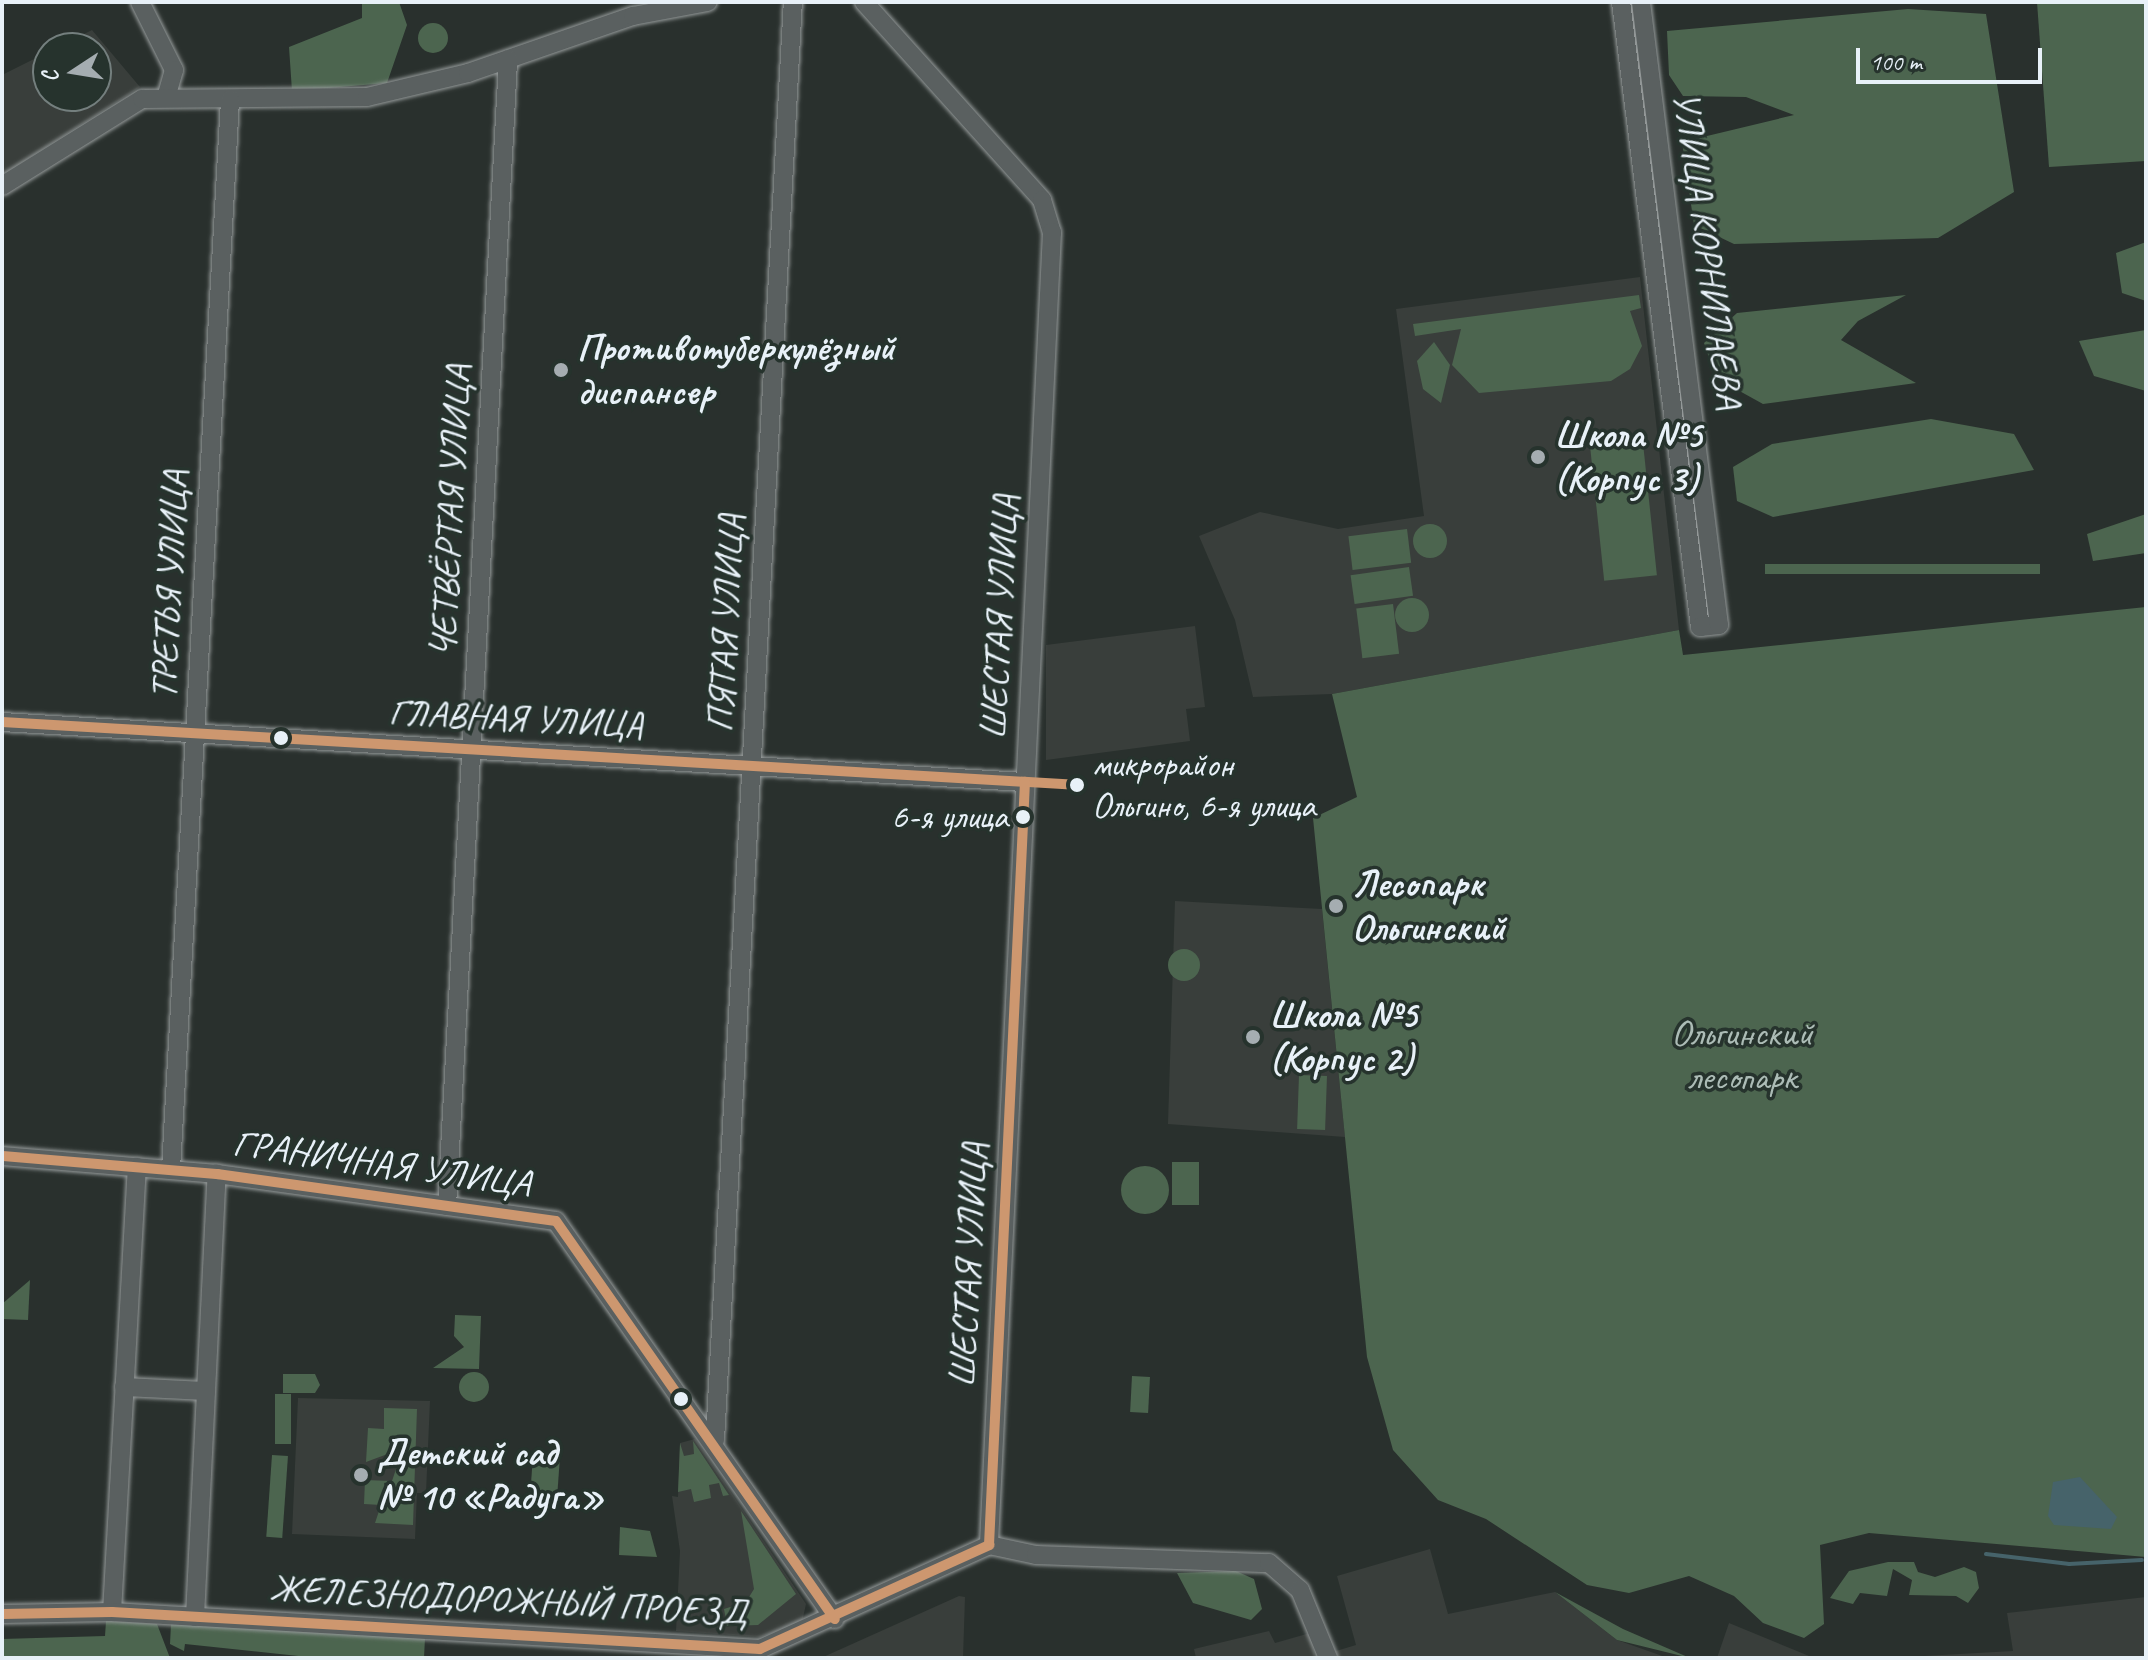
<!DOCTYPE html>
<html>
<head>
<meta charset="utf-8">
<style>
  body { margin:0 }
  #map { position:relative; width:2148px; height:1660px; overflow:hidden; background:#29302d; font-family:Caveat,sans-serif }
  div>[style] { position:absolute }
  .built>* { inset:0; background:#393e3b }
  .green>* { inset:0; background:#4c654f; transform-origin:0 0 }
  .round { border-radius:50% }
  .water>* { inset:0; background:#46636a }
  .stream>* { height:4px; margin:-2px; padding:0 2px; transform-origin:2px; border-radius:2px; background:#46636a }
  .roads { filter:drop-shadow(0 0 2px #959a9a) drop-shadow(0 0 2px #959a9a) }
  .minor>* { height:18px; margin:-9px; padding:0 9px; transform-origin:9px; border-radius:9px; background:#5a6060 }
  .bus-1>* { height:10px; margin:-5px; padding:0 5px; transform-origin:5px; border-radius:5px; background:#cd976f }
  .dots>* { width:22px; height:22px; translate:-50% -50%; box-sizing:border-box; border:4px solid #26332d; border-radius:50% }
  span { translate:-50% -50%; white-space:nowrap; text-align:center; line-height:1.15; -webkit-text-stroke:7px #26332d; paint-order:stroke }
  .bus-label { font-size:36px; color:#e8f1f8 }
  .left { translate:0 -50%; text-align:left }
  .right { translate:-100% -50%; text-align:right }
  .street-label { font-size:38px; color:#e8f1f8 }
  .poi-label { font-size:38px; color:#e8f1f8; font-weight:700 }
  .park-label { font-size:38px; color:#acbcb6 }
  .frame { position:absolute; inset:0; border:4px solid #e8f1f8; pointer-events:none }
  .north { position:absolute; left:32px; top:32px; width:80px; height:80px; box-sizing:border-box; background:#26332d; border:2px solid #747f7e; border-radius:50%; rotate:258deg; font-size:22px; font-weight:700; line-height:32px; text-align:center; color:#e8f1f8 }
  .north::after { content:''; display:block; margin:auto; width:28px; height:36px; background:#a5adb1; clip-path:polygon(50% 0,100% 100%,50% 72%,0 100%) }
  .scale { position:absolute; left:1856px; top:48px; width:186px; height:36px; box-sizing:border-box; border:4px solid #e8f1f8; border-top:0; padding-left:10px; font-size:24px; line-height:28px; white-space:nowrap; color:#e8f1f8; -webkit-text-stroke:6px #26332d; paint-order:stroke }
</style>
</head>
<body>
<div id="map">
  <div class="built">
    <div style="clip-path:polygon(92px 30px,140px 87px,2px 175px,2px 75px,48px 52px,48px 96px,96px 96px,96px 48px,56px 48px)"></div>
    <div style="clip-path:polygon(1640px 277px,1679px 630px,1332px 694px,1253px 697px,1235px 620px,1199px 536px,1260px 512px,1338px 529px,1424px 516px,1396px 309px)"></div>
    <div style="clip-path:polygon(1195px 626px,1205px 707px,1186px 709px,1190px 741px,1046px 760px,1046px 645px)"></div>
    <div style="clip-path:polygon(1175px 901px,1322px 909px,1345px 1137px,1168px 1124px)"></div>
    <div style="clip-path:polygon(298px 1398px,430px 1401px,426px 1493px,417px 1493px,415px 1539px,292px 1534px)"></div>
    <div style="clip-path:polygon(695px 1439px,806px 1604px,802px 1622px,760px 1637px,676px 1631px,680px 1551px,672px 1496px,678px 1497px,680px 1443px)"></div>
    <div style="clip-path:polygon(1430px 1549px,1448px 1614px,1555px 1592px,1617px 1640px,1668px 1658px,1338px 1658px,1336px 1651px,1356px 1645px,1337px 1576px)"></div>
    <div style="clip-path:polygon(959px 1596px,965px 1597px,963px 1658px,821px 1658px)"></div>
    <div style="clip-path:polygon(2146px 1597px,2146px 1658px,1888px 1658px,2013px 1651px,2007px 1613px)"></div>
    <div style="clip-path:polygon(1729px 1623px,1814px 1658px,1717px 1658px)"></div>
    <div style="clip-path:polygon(1269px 1631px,1275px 1643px,1310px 1633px,1315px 1658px,1196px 1658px,1194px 1649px)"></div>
  </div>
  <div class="green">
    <div style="clip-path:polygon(362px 2px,399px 2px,407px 25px,387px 83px,292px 91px,289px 47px,362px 18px)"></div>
    <div style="clip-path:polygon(2037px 2px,2146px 2px,2146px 161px,2049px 167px)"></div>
    <div style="clip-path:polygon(1908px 9px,1986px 14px,2014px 192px,1938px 238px,1734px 244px,1694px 225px,1682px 142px,1794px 115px,1746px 97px,1683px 96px,1669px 75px,1667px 31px)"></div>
    <div class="round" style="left:418px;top:23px;width:30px;height:30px"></div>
    <div style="clip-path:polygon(2146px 242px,2146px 301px,2122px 293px,2116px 253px)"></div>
    <div style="clip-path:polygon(1639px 295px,1641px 308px,1630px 311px,1642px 346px,1630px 369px,1611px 381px,1479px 393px,1452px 365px,1461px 329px,1415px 336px,1413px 324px)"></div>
    <div style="clip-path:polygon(1906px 295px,1858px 321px,1841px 340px,1916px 383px,1763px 404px,1716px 378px,1704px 343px,1737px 313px)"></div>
    <div style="clip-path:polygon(2146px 330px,2146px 391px,2094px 376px,2079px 341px)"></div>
    <div style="clip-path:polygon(1434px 342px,1450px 365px,1441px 403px,1423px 389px,1417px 361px)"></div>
    <div style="clip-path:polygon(1931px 419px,2014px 434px,2034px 470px,1773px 517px,1737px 501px,1733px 467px,1772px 444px)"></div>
    <div style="left:1643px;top:443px;width:133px;height:53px;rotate:84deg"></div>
    <div style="clip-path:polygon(2146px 514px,2146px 553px,2093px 561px,2087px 534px)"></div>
    <div class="round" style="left:1413px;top:524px;width:34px;height:34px"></div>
    <div style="left:1407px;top:529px;width:34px;height:59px;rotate:83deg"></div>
    <div style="left:2040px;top:564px;width:10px;height:275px;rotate:90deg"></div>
    <div style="left:1409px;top:567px;width:29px;height:59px;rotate:82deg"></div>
    <div class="round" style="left:1395px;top:598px;width:34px;height:34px"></div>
    <div style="left:1393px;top:604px;width:50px;height:37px;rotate:83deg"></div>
    <div style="clip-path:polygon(2146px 607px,2146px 1557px,1869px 1533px,1820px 1545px,1824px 1624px,1804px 1638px,1763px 1623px,1734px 1596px,1689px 1576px,1629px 1593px,1587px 1585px,1486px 1519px,1438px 1500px,1393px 1450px,1367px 1357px,1313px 818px,1357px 797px,1332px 694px,1679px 630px,1683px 655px)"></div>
    <div class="round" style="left:1168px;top:949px;width:32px;height:32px"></div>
    <div style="left:1299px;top:1075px;width:28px;height:54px;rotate:2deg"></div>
    <div style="left:1172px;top:1162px;width:27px;height:43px"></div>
    <div class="round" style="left:1121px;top:1166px;width:48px;height:48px"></div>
    <div style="clip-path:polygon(30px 1280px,28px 1320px,2px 1319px,2px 1304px)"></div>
    <div style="clip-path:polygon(455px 1315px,481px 1316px,479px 1369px,433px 1368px,464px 1347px,454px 1336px)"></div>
    <div class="round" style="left:459px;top:1372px;width:30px;height:30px"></div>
    <div style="clip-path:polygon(283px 1374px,315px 1374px,320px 1385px,315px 1393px,283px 1393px)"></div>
    <div style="left:1132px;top:1376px;width:18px;height:36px;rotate:3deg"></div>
    <div style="left:275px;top:1394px;width:16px;height:50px"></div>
    <div style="clip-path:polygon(384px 1408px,417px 1409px,413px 1525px,375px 1523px,381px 1505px,364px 1504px,365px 1480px,392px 1481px,396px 1469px,393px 1452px,366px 1462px,368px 1428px,384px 1429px)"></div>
    <div style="clip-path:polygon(693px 1441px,729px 1495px,723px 1496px,719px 1483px,709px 1485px,711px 1498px,694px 1502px,691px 1489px,678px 1492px,680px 1443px,684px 1456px,694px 1454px)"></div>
    <div style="left:272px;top:1455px;width:16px;height:82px;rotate:4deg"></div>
    <div style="left:533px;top:1455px;width:27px;height:43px;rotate:4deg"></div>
    <div style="clip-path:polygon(741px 1511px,796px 1594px,758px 1625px,727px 1626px,724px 1609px,746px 1602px,754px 1589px)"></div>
    <div style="clip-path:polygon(620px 1527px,650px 1531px,657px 1557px,619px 1555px)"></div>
    <div style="clip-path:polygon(1888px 1562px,1914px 1562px,1918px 1572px,1935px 1577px,1964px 1567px,1976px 1572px,1979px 1588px,1968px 1603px,1956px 1596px,1909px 1595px,1912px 1580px,1893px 1569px,1887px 1596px,1860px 1593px,1853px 1604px,1830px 1598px,1849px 1571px)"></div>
    <div style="clip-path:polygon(1236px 1571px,1254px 1579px,1262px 1609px,1251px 1620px,1193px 1603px,1177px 1573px)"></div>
    <div style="clip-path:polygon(1555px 1592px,1623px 1629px,1690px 1658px,1617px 1640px)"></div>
    <div style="clip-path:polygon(106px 1621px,157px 1624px,170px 1658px,2px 1658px,2px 1639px,105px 1636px)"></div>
    <div style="clip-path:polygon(171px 1624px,425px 1638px,424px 1658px,317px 1658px,185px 1644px,184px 1651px,170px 1644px)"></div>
  </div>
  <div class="water">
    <div style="clip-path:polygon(2080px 1477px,2117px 1517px,2111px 1529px,2054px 1525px,2048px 1516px,2053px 1482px)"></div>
  </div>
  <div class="stream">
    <div style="left:1986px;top:1554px;width:84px;rotate:6.9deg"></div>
    <div style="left:2069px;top:1564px;width:73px;rotate:-3.1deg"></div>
  </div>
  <div class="roads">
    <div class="minor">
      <div style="left:140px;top:2px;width:76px;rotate:63.4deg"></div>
      <div style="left:174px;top:70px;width:26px;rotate:106deg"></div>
      <div style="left:864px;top:2px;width:266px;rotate:48deg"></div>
      <div style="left:1042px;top:200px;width:34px;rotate:73deg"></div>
      <div style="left:1052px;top:232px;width:1315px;rotate:92.75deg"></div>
      <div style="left:1621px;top:2px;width:630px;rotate:82.8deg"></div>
      <div style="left:1700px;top:627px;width:19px;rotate:-6deg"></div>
      <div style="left:1719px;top:625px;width:628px;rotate:-97.14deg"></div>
      <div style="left:2px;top:186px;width:165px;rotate:-31.9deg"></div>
      <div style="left:142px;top:99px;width:225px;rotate:-0.5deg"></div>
      <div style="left:367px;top:97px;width:104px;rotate:-13.4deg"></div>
      <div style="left:468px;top:73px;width:175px;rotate:-19.1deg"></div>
      <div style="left:633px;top:16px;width:76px;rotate:-10.6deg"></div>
      <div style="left:2px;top:722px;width:1025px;rotate:3.36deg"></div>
      <div style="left:2px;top:1156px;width:216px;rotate:4.8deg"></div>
      <div style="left:217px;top:1174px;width:342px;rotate:7.9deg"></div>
      <div style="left:556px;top:1221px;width:486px;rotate:55deg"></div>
      <div style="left:171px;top:1169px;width:1071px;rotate:-86.84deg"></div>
      <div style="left:447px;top:1206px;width:1148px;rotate:-86.95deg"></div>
      <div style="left:124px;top:1387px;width:82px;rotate:2.8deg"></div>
      <div style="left:715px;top:1440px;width:1440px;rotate:-86.9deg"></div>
      <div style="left:989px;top:1545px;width:48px;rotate:12deg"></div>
      <div style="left:1036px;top:1555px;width:233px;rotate:2deg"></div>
      <div style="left:1269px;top:1563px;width:41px;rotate:41.1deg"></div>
      <div style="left:1300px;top:1590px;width:74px;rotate:67.6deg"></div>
      <div style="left:112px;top:1612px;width:446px;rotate:-86.8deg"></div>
      <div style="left:2px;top:1614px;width:110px;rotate:-1deg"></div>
      <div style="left:112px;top:1612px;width:649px;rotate:3.27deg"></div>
      <div style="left:760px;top:1649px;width:252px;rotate:-24.4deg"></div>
      <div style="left:195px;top:1617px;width:444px;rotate:-87.2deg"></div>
    </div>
  </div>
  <div class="bus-1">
    <div style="left:2px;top:722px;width:1079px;rotate:3.35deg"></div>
    <div style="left:2px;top:1156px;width:216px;rotate:4.8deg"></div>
    <div style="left:217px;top:1174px;width:342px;rotate:7.9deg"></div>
    <div style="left:556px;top:1221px;width:486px;rotate:55deg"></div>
    <div style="left:989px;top:1545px;width:764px;rotate:-87.3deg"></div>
    <div style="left:2px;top:1614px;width:110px;rotate:-1deg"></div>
    <div style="left:112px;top:1612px;width:649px;rotate:3.27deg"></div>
    <div style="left:760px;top:1649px;width:252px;rotate:-24.4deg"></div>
  </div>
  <div class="dots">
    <div style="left:561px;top:370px;background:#a5adb1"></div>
    <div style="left:1538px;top:457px;background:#a5adb1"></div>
    <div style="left:281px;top:738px;background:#e8f1f8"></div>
    <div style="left:1077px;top:785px;background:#e8f1f8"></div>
    <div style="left:1023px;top:817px;background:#e8f1f8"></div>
    <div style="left:1336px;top:906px;background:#a5adb1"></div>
    <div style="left:1253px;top:1037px;background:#a5adb1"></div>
    <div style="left:681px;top:1399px;background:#e8f1f8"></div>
    <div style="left:361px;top:1475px;background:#a5adb1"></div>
  </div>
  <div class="bus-label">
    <span class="left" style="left:1092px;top:785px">микрорайон<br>Ольгино, 6-я улица</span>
    <span class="right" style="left:1008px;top:817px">6-я улица</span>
  </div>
  <div class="street-label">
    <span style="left:1708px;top:250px;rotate:82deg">УЛИЦА КОРНИЛАЕВА</span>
    <span style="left:450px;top:511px;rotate:-87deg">ЧЕТВЁРТАЯ УЛИЦА</span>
    <span style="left:169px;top:585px;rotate:-87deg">ТРЕТЬЯ УЛИЦА</span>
    <span style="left:999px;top:617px;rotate:-87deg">ШЕСТАЯ УЛИЦА</span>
    <span style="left:725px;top:623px;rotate:-87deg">ПЯТАЯ УЛИЦА</span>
    <span style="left:516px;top:718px;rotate:3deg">ГЛАВНАЯ УЛИЦА</span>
    <span style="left:382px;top:1163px;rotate:8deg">ГРАНИЧНАЯ УЛИЦА</span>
    <span style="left:968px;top:1265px;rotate:-87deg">ШЕСТАЯ УЛИЦА</span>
    <span style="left:508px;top:1600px;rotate:3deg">ЖЕЛЕЗНОДОРОЖНЫЙ ПРОЕЗД</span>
  </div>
  <div class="poi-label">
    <span class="left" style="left:577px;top:370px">Противотуберкулёзный<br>диспансер</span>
    <span class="left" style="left:1554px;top:457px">Школа №5<br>(Корпус 3)</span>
    <span class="left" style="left:1352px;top:906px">Лесопарк<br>Ольгинский</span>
    <span class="left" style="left:1269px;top:1037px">Школа №5<br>(Корпус 2)</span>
    <span class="left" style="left:377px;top:1475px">Детский сад<br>№ 10 «Радуга»</span>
  </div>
  <div class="park-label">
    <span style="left:1742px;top:1055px">Ольгинский<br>лесопарк</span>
  </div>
  <div class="frame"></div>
  <div class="north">С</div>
  <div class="scale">100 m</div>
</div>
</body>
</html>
